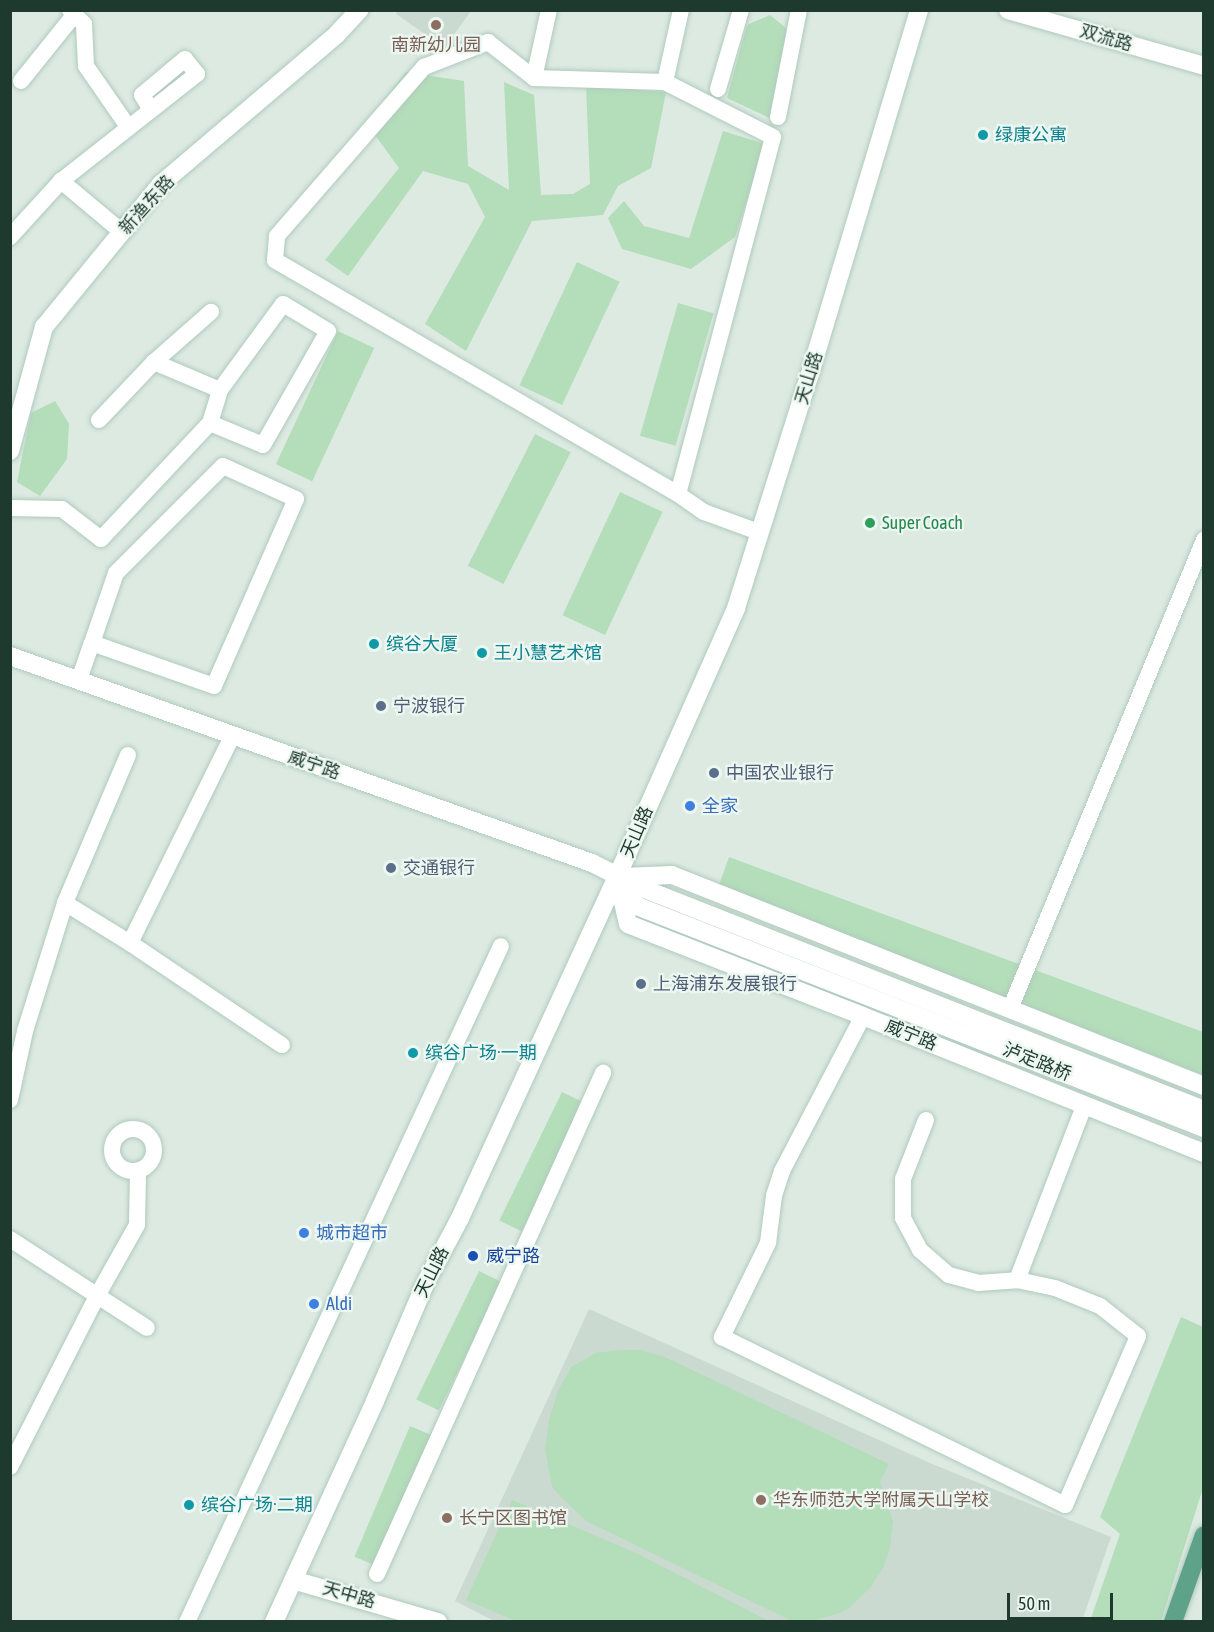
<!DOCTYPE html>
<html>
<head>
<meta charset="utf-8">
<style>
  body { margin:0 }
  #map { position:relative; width:1214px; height:1632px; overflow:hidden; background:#ddeae2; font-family:"Asap Condensed","Noto Sans SC",sans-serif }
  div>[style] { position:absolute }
  .built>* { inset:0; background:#cbdad1 }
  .green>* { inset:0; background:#b4ddba; transform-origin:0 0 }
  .roads { filter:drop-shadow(0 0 2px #afcabd) drop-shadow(0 0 2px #afcabd) }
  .street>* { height:16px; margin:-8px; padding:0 8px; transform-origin:8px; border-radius:8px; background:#fff }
  .street>.ring { margin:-8px; padding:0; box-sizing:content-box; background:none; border:16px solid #fff; border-radius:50% }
  .secondary>* { height:18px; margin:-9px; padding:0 9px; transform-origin:9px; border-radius:9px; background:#fff }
  .primary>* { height:18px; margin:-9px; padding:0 9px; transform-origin:9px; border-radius:9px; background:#5ea289 }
  .dots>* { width:16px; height:16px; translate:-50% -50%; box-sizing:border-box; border:3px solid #edf7f1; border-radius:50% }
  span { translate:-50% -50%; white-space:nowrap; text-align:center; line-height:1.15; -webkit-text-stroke:4.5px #edf7f1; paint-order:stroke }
  .street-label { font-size:18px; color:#1e3a2f }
  .education-label { font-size:18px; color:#785e54 }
  .left { translate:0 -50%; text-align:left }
  .culture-label { font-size:18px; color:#0d838f }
  .leisure-label { font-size:18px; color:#27864d }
  .service-label { font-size:18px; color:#4e5e75 }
  .shop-label { font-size:18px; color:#366cbe }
  .transit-label { font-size:18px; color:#164399 }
  .frame { position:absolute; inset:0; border:12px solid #1e3a2f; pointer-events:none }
  .scale { position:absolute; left:1007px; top:1593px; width:106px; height:27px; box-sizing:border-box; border:3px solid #1e3a2f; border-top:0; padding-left:8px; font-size:18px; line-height:21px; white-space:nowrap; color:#1e3a2f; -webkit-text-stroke:4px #edf7f1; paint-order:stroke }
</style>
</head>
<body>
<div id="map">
  <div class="built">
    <div style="clip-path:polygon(398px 11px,471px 11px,453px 36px,467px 46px,458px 57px,396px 14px)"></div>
    <div style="clip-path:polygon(589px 1309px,930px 1463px,1111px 1537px,1082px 1621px,496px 1622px,455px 1601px)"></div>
  </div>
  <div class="green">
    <div style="clip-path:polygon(770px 15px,791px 32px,774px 120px,727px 98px,747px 25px)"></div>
    <div style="clip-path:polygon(406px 72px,464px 81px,468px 166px,509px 190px,504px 82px,534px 95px,541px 195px,573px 194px,590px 184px,586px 86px,666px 92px,651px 168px,618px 186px,603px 215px,532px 221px,466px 351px,425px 324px,485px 217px,468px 184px,423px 171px,348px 276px,325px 260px,399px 168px,366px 123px)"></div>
    <div style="clip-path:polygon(723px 131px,765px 144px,735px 237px,691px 269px,622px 249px,608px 218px,624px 201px,644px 226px,689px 238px)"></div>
    <div style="left:577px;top:262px;width:47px;height:136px;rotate:25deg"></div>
    <div style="left:678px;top:303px;width:37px;height:138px;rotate:16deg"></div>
    <div style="left:338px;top:331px;width:40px;height:147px;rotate:25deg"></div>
    <div style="clip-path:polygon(55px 401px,69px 424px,67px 459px,40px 496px,17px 482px,31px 413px)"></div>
    <div style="left:535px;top:434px;width:40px;height:148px;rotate:27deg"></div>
    <div style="left:620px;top:492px;width:47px;height:136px;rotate:25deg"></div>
    <div style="clip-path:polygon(729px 857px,1203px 1032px,1203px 1075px,719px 885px)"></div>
    <div style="left:562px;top:1092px;width:25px;height:143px;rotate:26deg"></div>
    <div style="left:479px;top:1271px;width:25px;height:143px;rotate:26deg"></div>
    <div style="clip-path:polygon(1181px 1317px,1203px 1327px,1203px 1488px,1161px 1621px,1090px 1621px,1120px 1534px,1100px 1517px)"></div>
    <div style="clip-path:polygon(620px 1350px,640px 1350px,665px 1357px,889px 1464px,880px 1482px,893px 1521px,890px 1547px,884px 1566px,871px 1587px,848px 1609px,837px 1614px,811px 1621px,792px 1621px,586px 1521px,560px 1496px,552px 1487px,545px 1449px,549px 1420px,558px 1391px,571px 1367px,596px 1353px)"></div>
    <div style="left:410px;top:1426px;width:26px;height:142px;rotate:23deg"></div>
    <div style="clip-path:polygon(512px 1500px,634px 1552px,769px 1621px,516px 1621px,466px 1600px)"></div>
  </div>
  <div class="roads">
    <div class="street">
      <div style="left:70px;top:10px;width:20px;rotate:45deg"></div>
      <div style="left:84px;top:24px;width:42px;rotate:87.3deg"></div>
      <div style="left:86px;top:66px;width:75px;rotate:55.3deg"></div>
      <div style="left:534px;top:78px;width:70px;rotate:-77.6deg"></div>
      <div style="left:21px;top:81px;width:85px;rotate:-51.2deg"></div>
      <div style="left:665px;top:82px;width:74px;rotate:-77.5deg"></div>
      <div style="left:718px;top:89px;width:82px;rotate:-73.8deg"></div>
      <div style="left:778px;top:117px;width:109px;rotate:-78.9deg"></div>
      <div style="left:122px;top:232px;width:80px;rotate:-140.1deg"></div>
      <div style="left:61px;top:181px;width:173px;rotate:-38.2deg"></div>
      <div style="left:197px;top:74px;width:19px;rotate:-129deg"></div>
      <div style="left:185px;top:59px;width:56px;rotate:140.1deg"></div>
      <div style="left:142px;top:95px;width:17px;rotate:59deg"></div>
      <div style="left:10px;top:237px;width:76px;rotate:-47.7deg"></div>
      <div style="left:154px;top:362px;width:76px;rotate:-41.3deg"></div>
      <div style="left:210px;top:423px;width:34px;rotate:-73deg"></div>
      <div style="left:678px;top:494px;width:466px;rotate:-149.9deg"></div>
      <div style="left:275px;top:260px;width:24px;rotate:-85deg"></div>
      <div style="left:277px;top:236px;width:224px;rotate:-49deg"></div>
      <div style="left:424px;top:67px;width:69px;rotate:-21.3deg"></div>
      <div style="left:488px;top:42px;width:58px;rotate:38deg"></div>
      <div style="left:534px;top:78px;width:131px;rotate:1.7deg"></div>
      <div style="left:665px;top:82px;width:121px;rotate:27deg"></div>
      <div style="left:773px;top:137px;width:369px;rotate:104.9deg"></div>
      <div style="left:678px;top:494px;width:32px;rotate:35deg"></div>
      <div style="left:704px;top:512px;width:59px;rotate:20deg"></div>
      <div style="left:10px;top:508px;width:52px;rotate:1.1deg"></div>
      <div style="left:62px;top:509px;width:49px;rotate:37.6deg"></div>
      <div style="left:101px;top:539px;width:159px;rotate:-46.8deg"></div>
      <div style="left:210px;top:423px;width:57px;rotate:22.5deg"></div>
      <div style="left:263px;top:445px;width:131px;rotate:-60.3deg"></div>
      <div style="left:328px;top:331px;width:52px;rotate:-149deg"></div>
      <div style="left:283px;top:304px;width:107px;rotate:126.2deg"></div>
      <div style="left:220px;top:390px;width:72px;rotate:-157deg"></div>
      <div style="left:154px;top:362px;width:80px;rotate:133.5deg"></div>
      <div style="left:79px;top:680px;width:39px;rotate:-71deg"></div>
      <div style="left:92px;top:643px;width:74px;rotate:-71.1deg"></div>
      <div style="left:116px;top:573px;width:151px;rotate:-45deg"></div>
      <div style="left:223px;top:466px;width:80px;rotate:24.3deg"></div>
      <div style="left:296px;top:499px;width:204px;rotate:113.7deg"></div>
      <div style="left:214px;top:686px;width:129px;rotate:-160.6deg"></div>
      <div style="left:128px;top:755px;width:161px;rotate:113.1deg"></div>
      <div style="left:65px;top:903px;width:76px;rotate:31.6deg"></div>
      <div style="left:130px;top:943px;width:232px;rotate:-63.7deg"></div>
      <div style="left:130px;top:943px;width:183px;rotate:33.9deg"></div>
      <div style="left:1010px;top:1009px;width:508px;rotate:-67.53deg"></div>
      <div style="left:863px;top:1016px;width:175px;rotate:117.6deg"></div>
      <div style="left:782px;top:1171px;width:26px;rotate:108deg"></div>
      <div style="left:774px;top:1196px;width:47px;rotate:97.3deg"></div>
      <div style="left:768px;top:1243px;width:105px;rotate:116.1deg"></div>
      <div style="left:722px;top:1337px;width:382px;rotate:26.1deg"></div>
      <div style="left:1065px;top:1505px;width:184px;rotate:-66.6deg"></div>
      <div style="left:1138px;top:1336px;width:48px;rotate:-141.7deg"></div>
      <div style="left:1100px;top:1306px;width:48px;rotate:-158.2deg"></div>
      <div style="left:1055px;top:1288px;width:39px;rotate:-168deg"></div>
      <div style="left:1017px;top:1280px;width:186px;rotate:-68.9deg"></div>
      <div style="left:10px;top:1100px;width:71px;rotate:-77.7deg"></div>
      <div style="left:25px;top:1031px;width:134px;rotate:-72.6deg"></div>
      <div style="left:926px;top:1120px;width:63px;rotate:111.3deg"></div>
      <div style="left:903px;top:1179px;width:39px;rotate:90deg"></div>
      <div style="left:903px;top:1218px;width:36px;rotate:62deg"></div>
      <div style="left:920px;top:1250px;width:38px;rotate:41deg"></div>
      <div style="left:949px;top:1275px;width:30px;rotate:15deg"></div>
      <div style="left:978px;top:1283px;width:39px;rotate:-4deg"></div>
      <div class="ring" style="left:112px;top:1129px;width:26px;height:26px"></div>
      <div style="left:10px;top:1239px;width:163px;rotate:33deg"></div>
      <div style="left:10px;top:1467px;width:192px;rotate:-63deg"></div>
      <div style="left:97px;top:1296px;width:81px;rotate:-60.6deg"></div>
      <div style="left:137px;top:1225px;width:54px;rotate:-88.9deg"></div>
      <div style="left:377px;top:1574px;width:550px;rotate:-65.72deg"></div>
      <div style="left:187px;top:1622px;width:745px;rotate:-65.09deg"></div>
    </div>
    <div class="secondary">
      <div style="left:1008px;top:10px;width:204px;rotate:15.9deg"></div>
      <div style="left:10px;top:451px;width:129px;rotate:-74.7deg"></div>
      <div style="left:44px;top:327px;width:185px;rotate:-50.7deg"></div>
      <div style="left:161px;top:184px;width:231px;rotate:-40.4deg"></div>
      <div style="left:337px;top:34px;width:33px;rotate:-47deg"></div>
      <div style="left:10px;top:656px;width:618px;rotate:19.58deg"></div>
      <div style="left:592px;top:863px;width:56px;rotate:26.6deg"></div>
      <div style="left:642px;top:888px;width:604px;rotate:21.55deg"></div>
      <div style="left:617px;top:877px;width:48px;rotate:76.8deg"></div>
      <div style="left:628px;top:924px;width:252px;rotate:21.4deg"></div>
      <div style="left:863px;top:1016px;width:367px;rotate:21.9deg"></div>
      <div style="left:622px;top:877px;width:50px;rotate:-2.3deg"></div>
      <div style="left:672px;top:875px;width:572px;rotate:21.63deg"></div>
      <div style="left:623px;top:886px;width:24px;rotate:55deg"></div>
      <div style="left:637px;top:906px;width:609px;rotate:21.38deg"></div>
      <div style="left:293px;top:1580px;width:151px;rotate:16.2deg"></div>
      <div style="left:274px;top:1622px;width:243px;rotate:-65.4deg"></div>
      <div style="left:375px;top:1401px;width:129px;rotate:-66.8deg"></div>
      <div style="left:426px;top:1282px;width:72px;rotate:-62deg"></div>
      <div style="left:460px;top:1218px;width:375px;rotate:-65.3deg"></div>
      <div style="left:617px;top:877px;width:294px;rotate:-66.1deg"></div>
      <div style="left:736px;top:608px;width:242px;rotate:-72.5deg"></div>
      <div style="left:809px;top:377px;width:383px;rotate:-73.3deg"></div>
    </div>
    <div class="primary">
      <div style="left:1173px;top:1622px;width:92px;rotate:-70.4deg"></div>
    </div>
  </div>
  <div class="dots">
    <div style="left:436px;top:25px;background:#8d6e63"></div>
    <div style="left:983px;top:135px;background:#0f9aa8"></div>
    <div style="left:870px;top:523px;background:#2e9e5b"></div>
    <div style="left:374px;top:644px;background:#0f9aa8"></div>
    <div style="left:482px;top:653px;background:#0f9aa8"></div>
    <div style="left:381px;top:706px;background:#5c6f8a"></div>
    <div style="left:714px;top:773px;background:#5c6f8a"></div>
    <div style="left:690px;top:806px;background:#3f7fe0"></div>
    <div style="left:391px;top:868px;background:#5c6f8a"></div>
    <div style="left:641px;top:984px;background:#5c6f8a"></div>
    <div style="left:413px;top:1053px;background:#0f9aa8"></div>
    <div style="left:304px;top:1233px;background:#3f7fe0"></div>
    <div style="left:473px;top:1256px;background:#1a4fb4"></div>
    <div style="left:314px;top:1304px;background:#3f7fe0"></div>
    <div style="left:761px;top:1500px;background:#8d6e63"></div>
    <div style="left:189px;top:1505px;background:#0f9aa8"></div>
    <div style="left:447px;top:1518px;background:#8d6e63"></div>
  </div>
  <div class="street-label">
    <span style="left:1106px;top:38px;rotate:16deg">双流路</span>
    <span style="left:147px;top:205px;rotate:-48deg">新渔东路</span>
    <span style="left:809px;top:378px;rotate:-73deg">天山路</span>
    <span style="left:314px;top:765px;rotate:19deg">威宁路</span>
    <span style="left:637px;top:832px;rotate:-67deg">天山路</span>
    <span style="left:911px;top:1035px;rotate:22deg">威宁路</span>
    <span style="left:1037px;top:1062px;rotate:22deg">泸定路桥</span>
    <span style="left:432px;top:1272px;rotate:-64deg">天山路</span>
    <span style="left:349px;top:1595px;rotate:16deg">天中路</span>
  </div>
  <div class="education-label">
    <span style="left:436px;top:45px">南新幼儿园</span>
    <span class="left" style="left:773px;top:1500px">华东师范大学附属天山学校</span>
    <span class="left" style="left:459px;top:1518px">长宁区图书馆</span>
  </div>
  <div class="culture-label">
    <span class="left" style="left:995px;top:135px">绿康公寓</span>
    <span class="left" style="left:386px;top:644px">缤谷大厦</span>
    <span class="left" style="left:494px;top:653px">王小慧艺术馆</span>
    <span class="left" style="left:425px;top:1053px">缤谷广场·一期</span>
    <span class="left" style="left:201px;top:1505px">缤谷广场·二期</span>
  </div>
  <div class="leisure-label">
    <span class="left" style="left:882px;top:523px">Super Coach</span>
  </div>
  <div class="service-label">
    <span class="left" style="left:393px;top:706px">宁波银行</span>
    <span class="left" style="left:726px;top:773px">中国农业银行</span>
    <span class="left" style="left:403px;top:868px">交通银行</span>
    <span class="left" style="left:653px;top:984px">上海浦东发展银行</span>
  </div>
  <div class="shop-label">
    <span class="left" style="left:702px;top:806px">全家</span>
    <span class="left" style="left:316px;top:1233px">城市超市</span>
    <span class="left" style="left:326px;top:1304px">Aldi</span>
  </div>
  <div class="transit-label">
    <span class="left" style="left:486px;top:1256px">威宁路</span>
  </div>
  <div class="frame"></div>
  <div class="scale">50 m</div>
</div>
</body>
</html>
